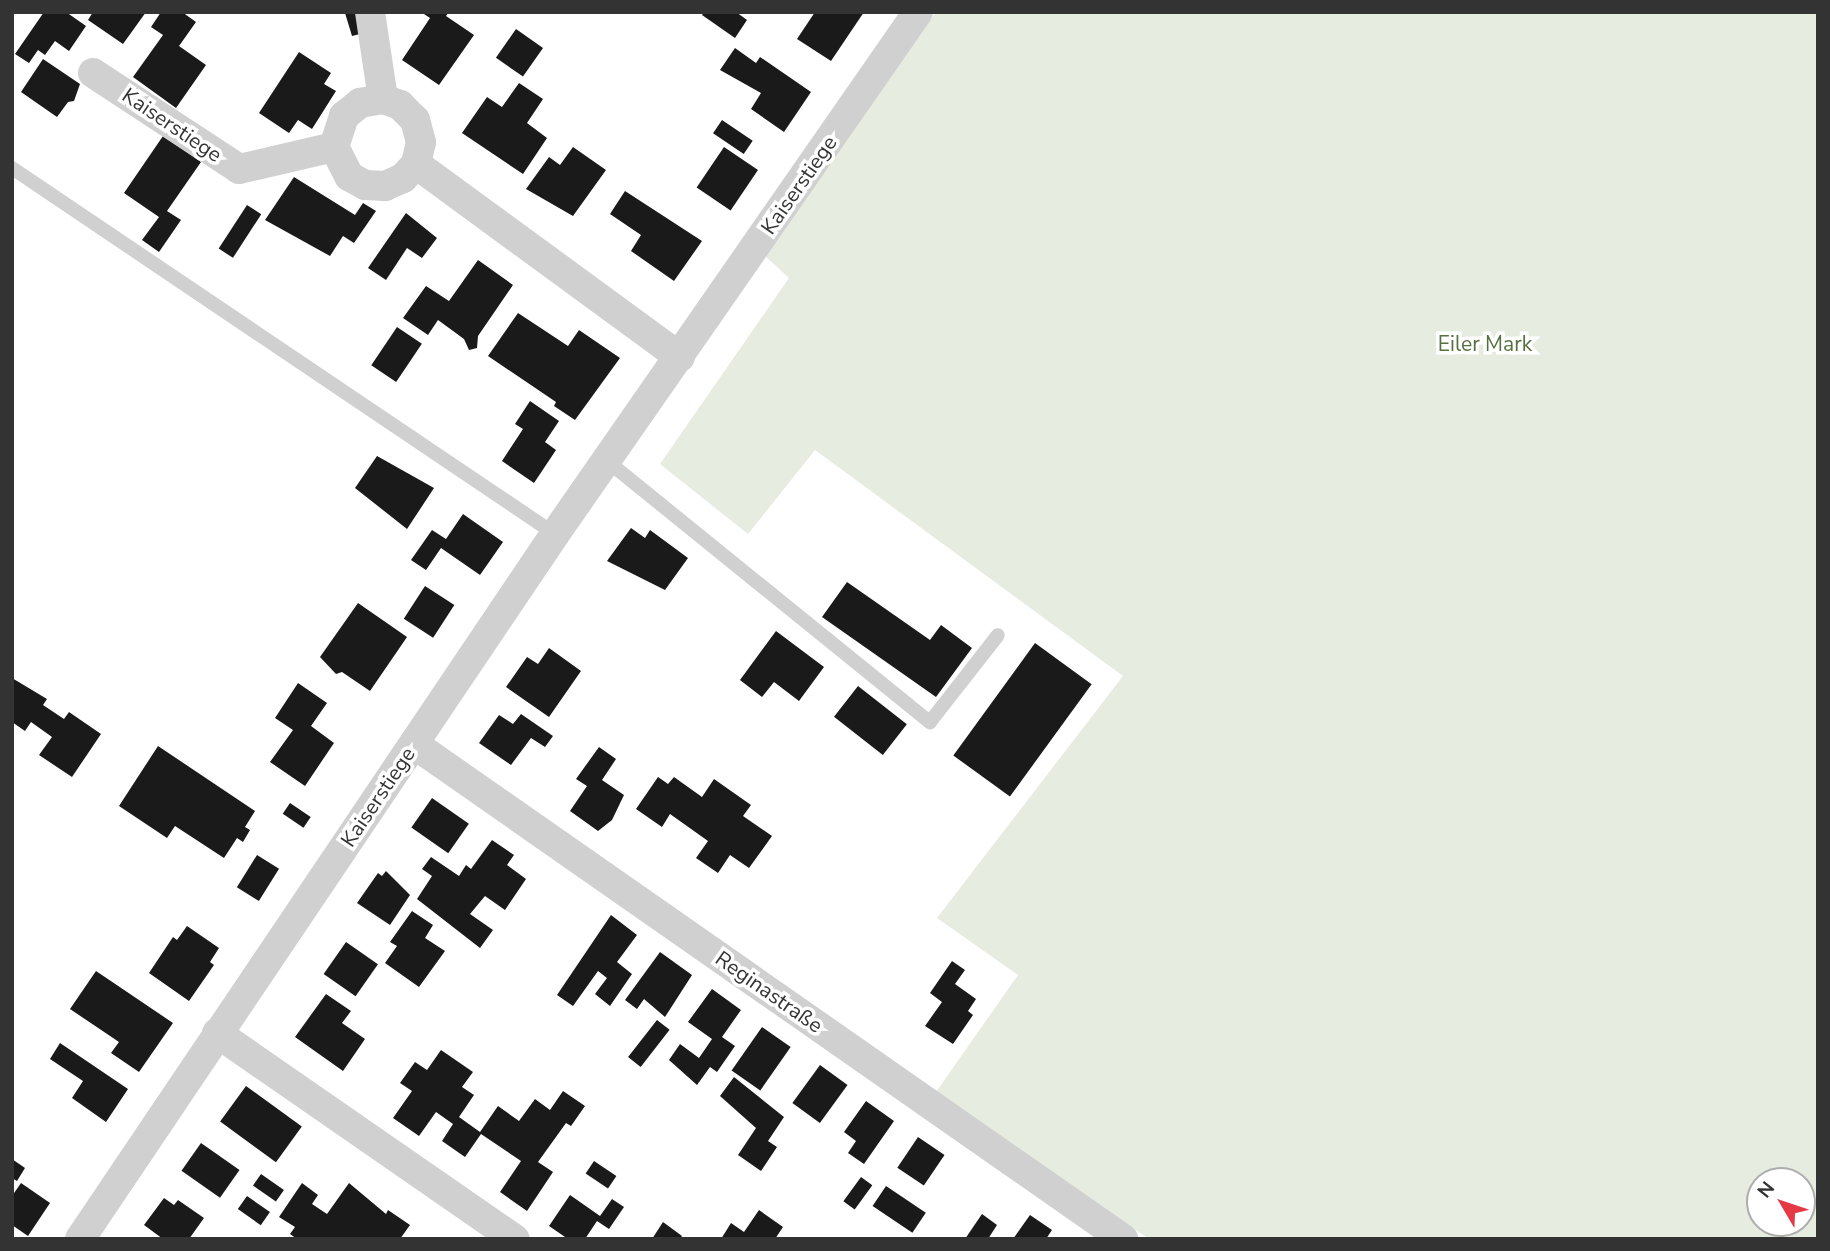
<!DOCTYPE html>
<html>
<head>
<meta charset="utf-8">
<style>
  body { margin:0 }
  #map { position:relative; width:1830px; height:1251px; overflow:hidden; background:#fff; font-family:"Nunito Sans",sans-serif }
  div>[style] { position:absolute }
  .green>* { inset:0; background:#e6ecdf }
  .building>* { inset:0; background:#1a1a1a; transform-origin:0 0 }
  .service>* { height:14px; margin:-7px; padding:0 7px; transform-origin:7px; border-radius:7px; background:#d0d0d0 }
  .minor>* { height:30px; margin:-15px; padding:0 15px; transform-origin:15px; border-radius:15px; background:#d0d0d0 }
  span { translate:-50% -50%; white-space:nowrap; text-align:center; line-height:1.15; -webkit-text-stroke:7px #fff; paint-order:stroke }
  .street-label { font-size:21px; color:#333 }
  .park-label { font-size:21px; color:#56703f }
  .frame { position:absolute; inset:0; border:14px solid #333; pointer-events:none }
  .north { position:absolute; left:1746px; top:1167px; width:70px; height:70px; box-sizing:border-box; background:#fff; border:2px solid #adadad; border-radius:50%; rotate:309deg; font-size:19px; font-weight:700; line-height:28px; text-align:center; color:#333 }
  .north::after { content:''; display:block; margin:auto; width:24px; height:32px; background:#e63946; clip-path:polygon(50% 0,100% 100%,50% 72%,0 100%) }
</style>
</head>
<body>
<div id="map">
  <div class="green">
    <div style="clip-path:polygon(evenodd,936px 12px,1818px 12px,1818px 1239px,1149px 1239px,936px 1092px,1018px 975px,937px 918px,1123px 676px,815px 450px,748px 534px,660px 464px,789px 278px,764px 255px,936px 12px,1760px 1181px,1802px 1181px,1802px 1223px,1760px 1223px,1760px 1181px)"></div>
  </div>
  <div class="building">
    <div style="clip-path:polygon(44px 12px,66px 12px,86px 26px,69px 51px,55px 41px,45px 55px,38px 50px,29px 63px,15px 54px)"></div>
    <div style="clip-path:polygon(93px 12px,146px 12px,123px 44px,88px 20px)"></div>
    <div style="clip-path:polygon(161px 12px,182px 12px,196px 22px,179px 46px,206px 65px,176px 108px,133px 77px,163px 35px,151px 27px)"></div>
    <div style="clip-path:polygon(348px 12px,358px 12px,364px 33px,352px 36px,345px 13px)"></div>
    <div style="clip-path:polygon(421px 12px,449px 12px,446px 16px,474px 35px,439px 85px,402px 60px,430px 18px)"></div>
    <div style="clip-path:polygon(704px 12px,736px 12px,747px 20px,735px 38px,702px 15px)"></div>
    <div style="clip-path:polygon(815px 12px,864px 12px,831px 61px,797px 39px)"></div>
    <div style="left:516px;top:29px;width:33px;height:35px;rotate:35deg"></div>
    <div style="clip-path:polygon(735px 48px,756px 63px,760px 57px,811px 92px,784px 132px,751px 109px,761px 93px,720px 70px)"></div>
    <div style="clip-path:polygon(299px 52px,331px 73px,324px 84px,336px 91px,312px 129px,298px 120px,289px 133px,259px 113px)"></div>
    <div style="clip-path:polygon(43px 59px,80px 84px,74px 101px,68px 102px,57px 117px,21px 92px)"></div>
    <div style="clip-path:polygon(519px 83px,543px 99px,527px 123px,547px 138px,523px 174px,462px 133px,487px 97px,502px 107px)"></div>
    <div style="left:722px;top:120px;width:37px;height:16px;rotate:34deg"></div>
    <div style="clip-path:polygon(163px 136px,201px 162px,167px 211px,181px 220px,159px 252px,142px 240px,159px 217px,124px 193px)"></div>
    <div style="clip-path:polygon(573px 147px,606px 170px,573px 216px,526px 189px,549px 157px,560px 165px)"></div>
    <div style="left:724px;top:147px;width:41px;height:49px;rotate:34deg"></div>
    <div style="clip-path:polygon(294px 177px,355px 215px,363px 203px,376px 211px,354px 243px,343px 236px,330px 256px,265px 220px)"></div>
    <div style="clip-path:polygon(625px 191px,702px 241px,674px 281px,631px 251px,641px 235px,610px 214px)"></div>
    <div style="left:247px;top:205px;width:17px;height:52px;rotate:33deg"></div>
    <div style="clip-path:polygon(406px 213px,437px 238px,422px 258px,407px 248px,386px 280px,368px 268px)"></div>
    <div style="clip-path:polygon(478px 260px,513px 285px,478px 336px,477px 348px,469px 350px,464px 339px,438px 320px,428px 335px,403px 318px,426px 286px,449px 301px)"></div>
    <div style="clip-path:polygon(518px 313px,568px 346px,579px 330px,620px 358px,575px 420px,554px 406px,556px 402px,488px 356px)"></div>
    <div style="left:397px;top:327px;width:30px;height:46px;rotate:34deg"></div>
    <div style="clip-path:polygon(530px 401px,559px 421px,545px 442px,556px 450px,534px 483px,502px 461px,523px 429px,515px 424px)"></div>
    <div style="clip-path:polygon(377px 456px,434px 488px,407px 529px,355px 488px)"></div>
    <div style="clip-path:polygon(463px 514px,503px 542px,480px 575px,441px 548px,426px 570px,411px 560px,432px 530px,446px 539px)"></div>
    <div style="clip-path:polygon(631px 528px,645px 538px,650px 530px,688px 558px,665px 590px,607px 561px)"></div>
    <div style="clip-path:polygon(847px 582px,930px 640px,941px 625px,972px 648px,936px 697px,822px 617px)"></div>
    <div style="left:425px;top:586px;width:35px;height:39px;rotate:33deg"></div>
    <div style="clip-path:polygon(358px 603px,407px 637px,370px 691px,342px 672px,336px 674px,320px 657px)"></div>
    <div style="clip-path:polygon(776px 631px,824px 667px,799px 701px,774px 682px,762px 697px,740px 680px)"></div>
    <div style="left:1035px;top:643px;width:70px;height:139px;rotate:36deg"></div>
    <div style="clip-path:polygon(549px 648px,581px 671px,549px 717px,506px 687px,527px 657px,538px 664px)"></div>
    <div style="clip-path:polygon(12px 678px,47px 699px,43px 705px,64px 719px,69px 712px,101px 734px,72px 777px,39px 755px,52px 737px,31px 722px,25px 731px,12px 722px)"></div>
    <div style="clip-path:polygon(298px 683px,327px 703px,311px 726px,334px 743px,305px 786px,270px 762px,293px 730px,275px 718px)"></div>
    <div style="left:858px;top:686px;width:62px;height:39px;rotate:38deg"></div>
    <div style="clip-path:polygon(521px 714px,553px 736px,545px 747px,531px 738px,511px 765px,479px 743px,499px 715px,513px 724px)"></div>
    <div style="clip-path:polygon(158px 746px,255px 811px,245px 827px,250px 830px,243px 842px,237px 838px,224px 858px,175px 826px,167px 838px,119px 806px)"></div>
    <div style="clip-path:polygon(599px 747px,616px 759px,602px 780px,624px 795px,612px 820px,598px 831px,570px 811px,587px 786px,576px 779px)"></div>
    <div style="clip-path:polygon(658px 777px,668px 784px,674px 777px,702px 797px,714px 779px,751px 805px,743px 816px,772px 836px,749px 868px,730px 855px,718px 873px,696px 858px,708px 841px,670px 814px,662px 827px,636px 809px)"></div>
    <div style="left:432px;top:798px;width:45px;height:36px;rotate:35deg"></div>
    <div style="left:290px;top:803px;width:25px;height:13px;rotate:34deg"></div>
    <div style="clip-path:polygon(492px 840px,514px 855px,507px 865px,526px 879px,505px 910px,485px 896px,470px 914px,493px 930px,480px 948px,417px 899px,432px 876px,422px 869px,431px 857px,459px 876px,466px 865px,471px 869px)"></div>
    <div style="left:257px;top:855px;width:26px;height:38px;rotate:32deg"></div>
    <div style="clip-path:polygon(386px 871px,410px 895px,390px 925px,357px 903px,378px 873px,382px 876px)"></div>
    <div style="clip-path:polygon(412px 911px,433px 925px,425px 938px,445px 951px,419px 987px,385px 963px,397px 946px,390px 942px)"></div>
    <div style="clip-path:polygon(611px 915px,637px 935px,617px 962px,632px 974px,610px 1006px,595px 994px,607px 978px,598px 971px,573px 1006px,557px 995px)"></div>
    <div style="clip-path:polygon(187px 926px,219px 948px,210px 962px,214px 965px,189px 1001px,149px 973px,173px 937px,177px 940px)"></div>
    <div style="left:346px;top:942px;width:39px;height:39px;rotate:35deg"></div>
    <div style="clip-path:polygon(660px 952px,692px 975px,665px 1017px,644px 999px,637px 1009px,625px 1000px)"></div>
    <div style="clip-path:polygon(952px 961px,965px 970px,955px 984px,976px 999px,968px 1011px,973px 1015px,953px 1044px,925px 1026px,942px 1002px,930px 993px)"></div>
    <div style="clip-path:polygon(96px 971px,173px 1023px,139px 1072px,111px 1053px,119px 1042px,70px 1009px)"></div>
    <div style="clip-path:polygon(712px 989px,741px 1010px,722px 1037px,735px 1046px,717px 1072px,710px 1067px,697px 1085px,669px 1060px,680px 1044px,699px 1058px,712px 1039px,688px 1022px)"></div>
    <div style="clip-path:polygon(326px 994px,351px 1011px,342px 1023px,365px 1039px,343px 1071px,295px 1037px)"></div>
    <div style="left:657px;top:1020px;width:16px;height:47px;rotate:38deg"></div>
    <div style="left:762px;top:1027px;width:35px;height:53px;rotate:35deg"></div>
    <div style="clip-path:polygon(60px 1043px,128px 1089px,106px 1122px,72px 1098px,83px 1081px,50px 1059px)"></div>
    <div style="clip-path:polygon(441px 1050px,473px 1072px,462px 1087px,474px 1095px,459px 1117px,480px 1132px,498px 1106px,519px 1121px,535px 1099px,550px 1110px,563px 1091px,585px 1106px,571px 1126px,566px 1123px,538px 1162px,553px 1172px,527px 1211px,500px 1192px,521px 1161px,481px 1134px,465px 1157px,442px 1141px,453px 1124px,436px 1112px,419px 1136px,393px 1118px,412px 1091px,400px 1083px,415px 1062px,427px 1070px)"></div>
    <div style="left:820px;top:1065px;width:34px;height:47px;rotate:36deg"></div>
    <div style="clip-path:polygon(734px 1077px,784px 1117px,768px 1141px,777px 1147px,761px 1171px,738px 1155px,756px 1128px,720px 1096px)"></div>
    <div style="left:246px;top:1086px;width:69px;height:44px;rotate:36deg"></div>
    <div style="clip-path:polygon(866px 1101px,894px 1121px,864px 1164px,848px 1153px,856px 1141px,844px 1132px)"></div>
    <div style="left:918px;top:1137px;width:32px;height:37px;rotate:34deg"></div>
    <div style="left:201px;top:1143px;width:47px;height:34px;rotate:35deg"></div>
    <div style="clip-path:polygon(12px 1159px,25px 1168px,17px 1181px,12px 1178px)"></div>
    <div style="left:594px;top:1161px;width:27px;height:15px;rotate:34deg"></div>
    <div style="left:261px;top:1174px;width:28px;height:14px;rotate:35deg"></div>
    <div style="left:861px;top:1177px;width:14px;height:30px;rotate:36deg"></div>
    <div style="clip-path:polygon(21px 1183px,50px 1203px,28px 1236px,12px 1225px,12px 1196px)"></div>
    <div style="clip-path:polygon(302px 1183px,318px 1195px,312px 1204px,327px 1214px,349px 1183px,386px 1214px,388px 1210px,410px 1225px,400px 1239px,297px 1239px,290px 1234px,295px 1227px,279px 1217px)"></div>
    <div style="left:886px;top:1186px;width:48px;height:24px;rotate:34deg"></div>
    <div style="clip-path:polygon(570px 1195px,600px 1216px,612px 1199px,624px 1207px,609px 1229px,597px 1221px,585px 1239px,568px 1239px,549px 1226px)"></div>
    <div style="left:247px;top:1196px;width:28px;height:16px;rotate:35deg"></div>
    <div style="clip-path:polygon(164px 1198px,174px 1205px,178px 1200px,204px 1218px,189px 1239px,163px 1239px,144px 1225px)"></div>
    <div style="clip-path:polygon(759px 1210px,783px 1227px,775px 1239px,721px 1239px,731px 1223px,744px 1232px)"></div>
    <div style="clip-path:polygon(982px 1214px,997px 1225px,988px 1239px,965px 1239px)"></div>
    <div style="clip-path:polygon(1030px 1215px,1052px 1230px,1046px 1239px,1013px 1239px)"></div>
    <div style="clip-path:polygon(663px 1222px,682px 1236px,680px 1239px,652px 1239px)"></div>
  </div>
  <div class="service">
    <div style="left:12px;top:168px;width:655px;rotate:33.98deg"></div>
    <div style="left:606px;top:460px;width:417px;rotate:39deg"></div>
    <div style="left:930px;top:722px;width:110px;rotate:-52deg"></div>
  </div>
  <div class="minor">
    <div style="left:370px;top:12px;width:88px;rotate:81.5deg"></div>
    <div style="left:93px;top:73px;width:175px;rotate:33.3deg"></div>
    <div style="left:239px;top:169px;width:98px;rotate:-13deg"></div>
    <div style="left:416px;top:164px;width:19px;rotate:133deg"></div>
    <div style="left:403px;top:178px;width:20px;rotate:156deg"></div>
    <div style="left:385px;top:186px;width:20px;rotate:-177deg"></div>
    <div style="left:365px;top:185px;width:18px;rotate:-151deg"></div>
    <div style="left:349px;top:176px;width:33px;rotate:-117deg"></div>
    <div style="left:334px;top:147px;width:33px;rotate:-72deg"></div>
    <div style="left:344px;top:116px;width:21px;rotate:-39deg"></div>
    <div style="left:360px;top:103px;width:23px;rotate:-10deg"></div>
    <div style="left:383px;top:99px;width:18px;rotate:19deg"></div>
    <div style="left:400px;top:105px;width:21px;rotate:45deg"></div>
    <div style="left:415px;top:120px;width:23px;rotate:75deg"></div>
    <div style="left:421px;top:142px;width:23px;rotate:103deg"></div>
    <div style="left:416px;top:164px;width:327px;rotate:36.2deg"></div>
    <div style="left:414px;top:744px;width:865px;rotate:34.92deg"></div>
    <div style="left:217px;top:1033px;width:362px;rotate:34.7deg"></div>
    <div style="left:80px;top:1239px;width:850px;rotate:-56.03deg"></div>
    <div style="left:555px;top:534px;width:636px;rotate:-55.19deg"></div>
  </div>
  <div class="street-label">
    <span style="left:172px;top:125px;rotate:34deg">Kaiserstiege</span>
    <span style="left:799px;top:185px;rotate:-55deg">Kaiserstiege</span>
    <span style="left:378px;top:797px;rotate:-56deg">Kaiserstiege</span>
    <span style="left:769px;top:992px;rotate:35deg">Reginastraße</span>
  </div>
  <div class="park-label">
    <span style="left:1485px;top:344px">Eiler Mark</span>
  </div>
  <div class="frame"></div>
  <div class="north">N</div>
</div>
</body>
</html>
